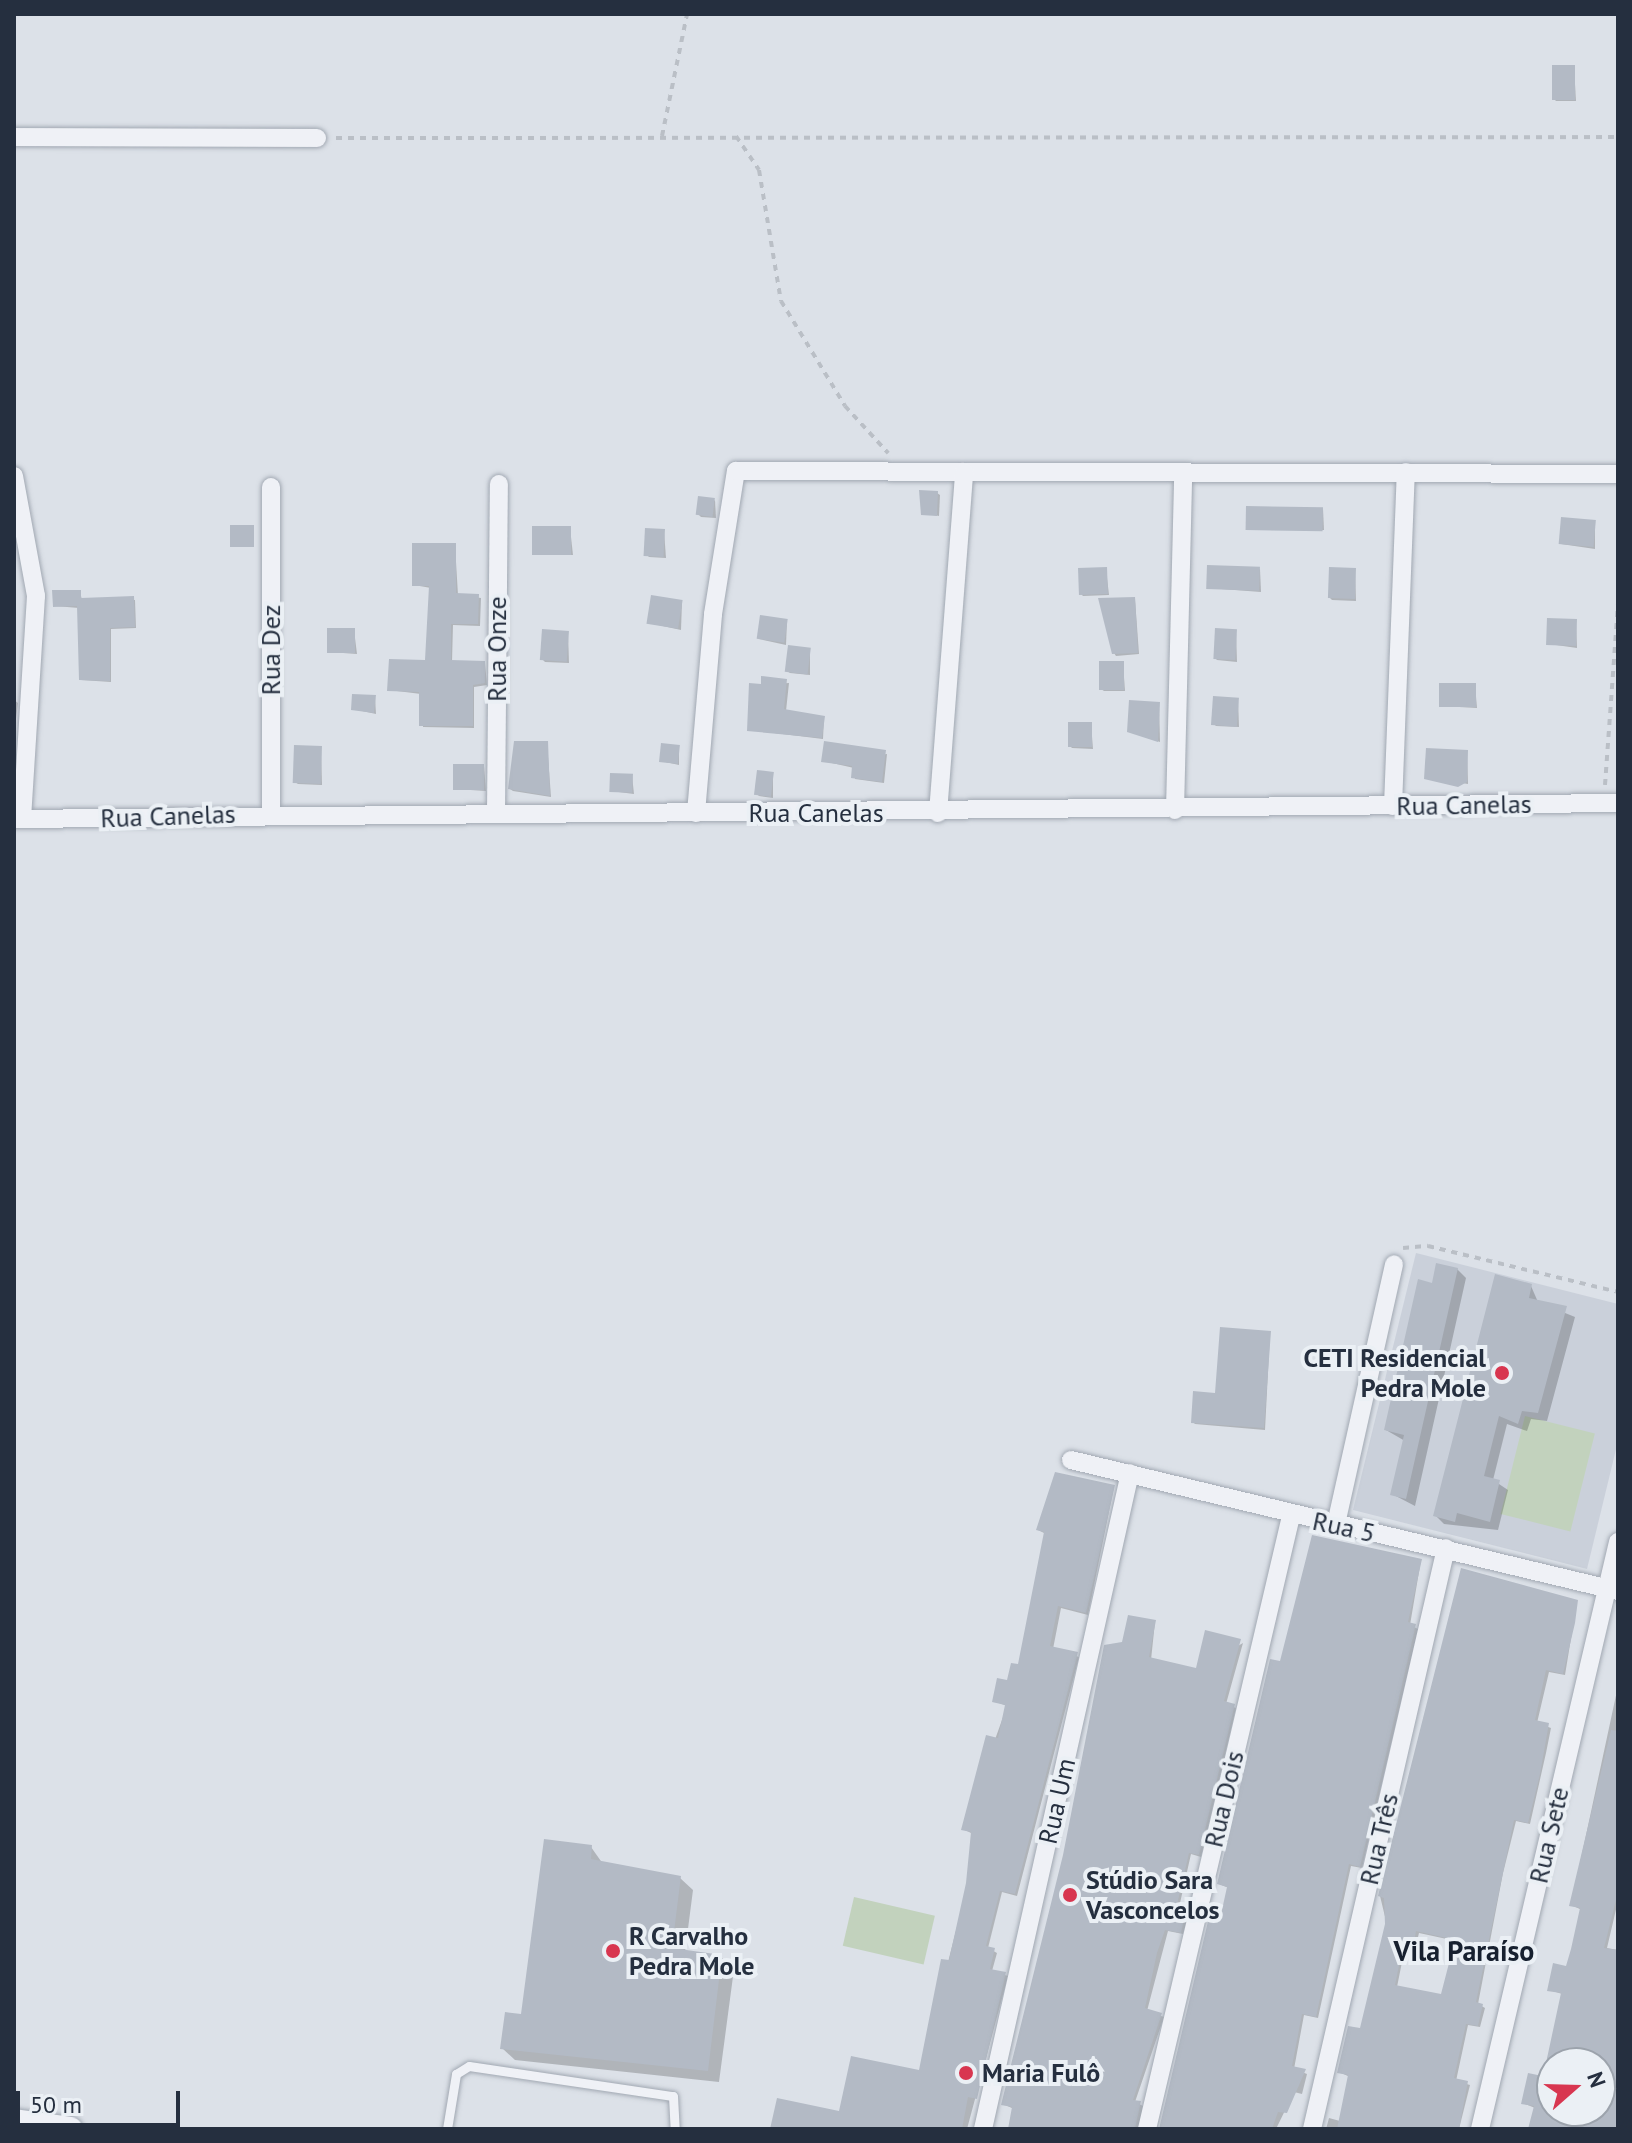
<!DOCTYPE html>
<html>
<head>
<meta charset="utf-8">
<style>
  body { margin:0 }
  #map { position:relative; width:1632px; height:2143px; overflow:hidden; background:#dce1e8; font-family:"PT Sans",sans-serif }
  div>[style] { position:absolute }
  .built>* { inset:0; background:#cad0da }
  .green>* { inset:0; background:#c2d2bd; transform-origin:0 0 }
  .shadow>* { inset:0; background:#0003 }
  .building>* { inset:0; background:#b3bac5; transform-origin:0 0 }
  .path>* { height:4px; margin-top:-2px; transform-origin:0; background:repeating-linear-gradient(90deg,#babfc6 0 6px,transparent 0 12px) }
  .roads { filter:drop-shadow(0 0 2px #a1a8b2) drop-shadow(0 0 2px #a1a8b2) }
  .service>* { height:9px; margin:-4.5px; padding:0 4.5px; transform-origin:4.5px; border-radius:4.5px; background:#eff1f6 }
  .minor>* { height:18px; margin:-9px; padding:0 9px; transform-origin:9px; border-radius:9px; background:#eff1f6 }
  .tertiary>* { height:24px; margin:-12px; padding:0 12px; transform-origin:12px; border-radius:12px; background:#eff1f6 }
  .dots>* { width:22px; height:22px; translate:-50% -50%; box-sizing:border-box; border:4px solid #ebf0f5; border-radius:50% }
  span { translate:-50% -50%; white-space:nowrap; text-align:center; line-height:1.15; -webkit-text-stroke:8px #ebf0f5; paint-order:stroke }
  .street-label { font-size:26px; color:#252f3f }
  .poi-label { font-size:26px; color:#252f3f; font-weight:700 }
  .right { translate:-100% -50%; text-align:right }
  .left { translate:0 -50%; text-align:left }
  .neighbourhood-label { font-size:28px; color:#17202f; font-weight:700 }
  .frame { position:absolute; inset:0; border:16px solid #252f3f; pointer-events:none }
  .north { position:absolute; left:1536px; top:2047px; width:80px; height:80px; box-sizing:border-box; background:#ebf0f5; border:2px solid #9ca3ac; border-radius:50%; rotate:70deg; font-size:22px; font-weight:700; line-height:32px; text-align:center; color:#252f3f }
  .north::after { content:''; display:block; margin:auto; width:28px; height:36px; background:#d83650; clip-path:polygon(50% 0,100% 100%,50% 72%,0 100%) }
  .scale { position:absolute; left:16px; top:2091px; width:164px; height:36px; box-sizing:border-box; border:4px solid #252f3f; border-top:0; padding-left:10px; font-size:24px; line-height:28px; white-space:nowrap; color:#252f3f; -webkit-text-stroke:6px #ebf0f5; paint-order:stroke }
</style>
</head>
<body>
<div id="map">
  <div class="built">
    <div style="clip-path:polygon(1416px 1253px,1618px 1304px,1618px 1441px,1587px 1569px,1353px 1510px)"></div>
  </div>
  <div class="green">
    <div style="left:1525px;top:1416px;width:72px;height:101px;rotate:14deg"></div>
    <div style="left:854px;top:1897px;width:83px;height:50px;rotate:13deg"></div>
  </div>
  <div class="shadow">
    <div style="clip-path:polygon(1574px 67px,1576px 101px,1556px 101px,1554px 99px)"></div>
    <div style="clip-path:polygon(937px 493px,940px 495px,939px 516px,925px 513px)"></div>
    <div style="clip-path:polygon(715px 500px,716px 518px,701px 517px,699px 515px)"></div>
    <div style="clip-path:polygon(1323px 509px,1324px 530px,1247px 529px)"></div>
    <div style="clip-path:polygon(1595px 522px,1595px 549px,1561px 544px)"></div>
    <div style="clip-path:polygon(570px 528px,573px 555px,535px 554px)"></div>
    <div style="clip-path:polygon(664px 531px,666px 558px,649px 557px,647px 555px)"></div>
    <div style="clip-path:polygon(455px 545px,458px 595px,481px 598px,480px 626px,453px 625px,452px 662px,485px 663px,487px 685px,474px 687px,474px 728px,423px 727px,421px 694px,389px 690px,427px 663px,431px 588px,414px 585px)"></div>
    <div style="clip-path:polygon(1106px 569px,1109px 595px,1083px 596px,1081px 594px)"></div>
    <div style="clip-path:polygon(1260px 569px,1261px 592px,1208px 588px)"></div>
    <div style="clip-path:polygon(1355px 570px,1356px 601px,1332px 600px,1330px 598px)"></div>
    <div style="clip-path:polygon(80px 592px,82px 600px,135px 600px,136px 628px,111px 629px,111px 682px,81px 680px,79px 608px,55px 606px)"></div>
    <div style="clip-path:polygon(1135px 599px,1139px 654px,1116px 656px,1114px 653px)"></div>
    <div style="clip-path:polygon(682px 602px,681px 630px,649px 623px)"></div>
    <div style="clip-path:polygon(787px 621px,786px 645px,759px 639px)"></div>
    <div style="clip-path:polygon(1576px 621px,1577px 648px,1549px 644px)"></div>
    <div style="clip-path:polygon(354px 630px,357px 654px,329px 652px)"></div>
    <div style="clip-path:polygon(1236px 631px,1237px 662px,1217px 660px,1215px 658px)"></div>
    <div style="clip-path:polygon(568px 633px,569px 663px,545px 662px,543px 660px)"></div>
    <div style="clip-path:polygon(810px 650px,810px 675px,790px 673px,787px 671px)"></div>
    <div style="clip-path:polygon(1123px 663px,1125px 691px,1104px 691px,1101px 689px)"></div>
    <div style="clip-path:polygon(789px 683px,786px 711px,824px 718px,823px 739px,749px 730px,751px 685px)"></div>
    <div style="clip-path:polygon(1475px 685px,1477px 708px,1441px 706px)"></div>
    <div style="clip-path:polygon(375px 697px,376px 714px,353px 709px)"></div>
    <div style="clip-path:polygon(1238px 699px,1239px 727px,1216px 726px,1214px 724px)"></div>
    <div style="clip-path:polygon(14px 700px,18px 703px,15px 727px,14px 727px)"></div>
    <div style="clip-path:polygon(1159px 704px,1160px 742px,1130px 732px)"></div>
    <div style="clip-path:polygon(1091px 724px,1093px 749px,1072px 748px,1070px 746px)"></div>
    <div style="clip-path:polygon(547px 743px,551px 797px,513px 791px,510px 789px)"></div>
    <div style="clip-path:polygon(679px 747px,679px 765px,661px 761px)"></div>
    <div style="clip-path:polygon(321px 748px,322px 785px,298px 784px,295px 782px)"></div>
    <div style="clip-path:polygon(1467px 752px,1468px 784px,1427px 777px)"></div>
    <div style="clip-path:polygon(887px 754px,884px 783px,855px 779px,854px 768px,823px 761px)"></div>
    <div style="clip-path:polygon(484px 766px,486px 791px,455px 789px)"></div>
    <div style="clip-path:polygon(773px 774px,773px 798px,759px 796px,757px 794px)"></div>
    <div style="clip-path:polygon(632px 776px,634px 794px,611px 791px)"></div>
    <div style="clip-path:polygon(1457px 1269px,1466px 1278px,1415px 1506px,1392px 1494px,1405px 1441px,1386px 1430px,1433px 1285px)"></div>
    <div style="clip-path:polygon(1531px 1286px,1538px 1302px,1575px 1317px,1547px 1421px,1531px 1419px,1527px 1431px,1507px 1424px,1493px 1480px,1508px 1490px,1498px 1530px,1444px 1524px,1436px 1516px)"></div>
    <div style="clip-path:polygon(1270px 1333px,1265px 1430px,1195px 1424px,1193px 1422px)"></div>
    <div style="clip-path:polygon(1114px 1487px,1088px 1615px,1061px 1608px,1053px 1649px,1079px 1657px,1017px 1896px,1002px 1892px,988px 1948px,997px 1953px,992px 1971px,1008px 1976px,967px 2129px,772px 2129px,841px 2113px,920px 2073px,968px 1883px,973px 1834px,963px 1829px,1007px 1706px,994px 1701px,1019px 1667px,1046px 1534px,1038px 1530px)"></div>
    <div style="clip-path:polygon(1421px 1560px,1410px 1625px,1418px 1629px,1362px 1868px,1351px 1866px,1318px 2018px,1304px 2015px,1294px 2069px,1307px 2074px,1302px 2094px,1294px 2092px,1276px 2129px,1161px 2129px,1222px 1921px,1229px 1888px,1219px 1884px,1282px 1663px)"></div>
    <div style="clip-path:polygon(evenodd,1577px 1602px,1565px 1675px,1549px 1672px,1537px 1723px,1551px 1728px,1546px 1753px,1530px 1824px,1516px 1821px,1503px 1873px,1478px 2004px,1485px 2008px,1480px 2027px,1468px 2025px,1456px 2081px,1470px 2085px,1459px 2129px,1326px 2129px,1329px 2118px,1340px 2121px,1350px 2077px,1339px 2072px,1362px 2031px,1387px 1925px,1380px 1896px,1577px 1602px,1419px 1933px,1456px 1941px,1442px 1997px,1397px 1987px,1405px 1947px,1415px 1949px,1419px 1933px)"></div>
    <div style="clip-path:polygon(1155px 1622px,1151px 1660px,1197px 1670px,1243px 1643px,1226px 1704px,1236px 1708px,1201px 1857px,1191px 1854px,1178px 1912px,1188px 1916px,1183px 1934px,1168px 1931px,1147px 2011px,1164px 2017px,1135px 2102px,1143px 2106px,1139px 2129px,1010px 2129px,1014px 2109px,1003px 2104px,1124px 1644px)"></div>
    <div style="clip-path:polygon(evenodd,1618px 1686px,1618px 1901px,1607px 1948px,1618px 1950px,1618px 2129px,1531px 2129px,1535px 2108px,1523px 2103px,1542px 2078px,1558px 2020px,1562px 1994px,1550px 1990px,1567px 1968px,1582px 1910px,1571px 1905px,1618px 1686px,1552px 2063px,1600px 2063px,1600px 2111px,1552px 2111px,1552px 2063px)"></div>
    <div style="clip-path:polygon(591px 1847px,603px 1864px,680px 1878px,693px 1890px,685px 1952px,721px 1957px,734px 1969px,719px 2082px,515px 2060px,502px 2048px,523px 2016px)"></div>
  </div>
  <div class="building">
    <div style="left:1552px;top:65px;width:23px;height:35px"></div>
    <div style="clip-path:polygon(919px 490px,938px 491px,937px 516px,921px 515px)"></div>
    <div style="left:698px;top:496px;width:17px;height:19px;rotate:7deg"></div>
    <div style="left:1246px;top:506px;width:77px;height:24px;rotate:1deg"></div>
    <div style="left:1561px;top:517px;width:35px;height:27px;rotate:5deg"></div>
    <div style="left:230px;top:525px;width:24px;height:22px"></div>
    <div style="left:532px;top:526px;width:39px;height:29px"></div>
    <div style="left:645px;top:528px;width:20px;height:28px;rotate:3deg"></div>
    <div style="clip-path:polygon(412px 543px,456px 543px,456px 593px,479px 594px,478px 624px,451px 624px,451px 660px,485px 661px,485px 683px,473px 685px,473px 726px,419px 726px,419px 692px,387px 691px,389px 659px,425px 660px,429px 586px,412px 586px)"></div>
    <div style="left:1207px;top:565px;width:53px;height:24px;rotate:2deg"></div>
    <div style="left:1107px;top:567px;width:27px;height:29px;rotate:88deg"></div>
    <div style="left:1329px;top:567px;width:27px;height:31px;rotate:2deg"></div>
    <div style="clip-path:polygon(52px 590px,81px 590px,81px 598px,134px 596px,135px 627px,110px 628px,110px 681px,79px 680px,77px 606px,53px 607px)"></div>
    <div style="left:651px;top:595px;width:32px;height:29px;rotate:9deg"></div>
    <div style="clip-path:polygon(1135px 597px,1138px 653px,1112px 654px,1098px 598px)"></div>
    <div style="left:760px;top:615px;width:28px;height:24px;rotate:8deg"></div>
    <div style="left:1547px;top:618px;width:30px;height:27px;rotate:2deg"></div>
    <div style="left:327px;top:628px;width:28px;height:25px"></div>
    <div style="left:1215px;top:628px;width:22px;height:31px;rotate:3deg"></div>
    <div style="left:542px;top:629px;width:27px;height:31px;rotate:4deg"></div>
    <div style="left:788px;top:645px;width:23px;height:27px;rotate:7deg"></div>
    <div style="left:1099px;top:661px;width:25px;height:29px"></div>
    <div style="clip-path:polygon(761px 676px,787px 679px,784px 709px,825px 716px,822px 738px,747px 731px,749px 683px,761px 684px)"></div>
    <div style="left:1439px;top:683px;width:37px;height:24px"></div>
    <div style="clip-path:polygon(352px 694px,376px 695px,374px 713px,351px 710px)"></div>
    <div style="left:1213px;top:696px;width:26px;height:29px;rotate:4deg"></div>
    <div style="clip-path:polygon(1129px 700px,1160px 702px,1158px 742px,1127px 732px)"></div>
    <div style="left:1068px;top:722px;width:24px;height:25px"></div>
    <div style="clip-path:polygon(514px 741px,548px 741px,550px 796px,508px 789px)"></div>
    <div style="clip-path:polygon(824px 741px,886px 750px,882px 782px,851px 778px,852px 766px,821px 762px)"></div>
    <div style="left:661px;top:743px;width:19px;height:19px;rotate:6deg"></div>
    <div style="left:294px;top:745px;width:28px;height:38px;rotate:2deg"></div>
    <div style="clip-path:polygon(1426px 748px,1468px 750px,1467px 782px,1458px 787px,1424px 779px)"></div>
    <div style="left:453px;top:764px;width:31px;height:26px"></div>
    <div style="left:757px;top:770px;width:17px;height:25px;rotate:7deg"></div>
    <div style="left:610px;top:773px;width:23px;height:19px;rotate:2deg"></div>
    <div style="clip-path:polygon(1436px 1263px,1458px 1268px,1406px 1499px,1390px 1495px,1404px 1435px,1384px 1430px,1418px 1279px,1432px 1283px)"></div>
    <div style="clip-path:polygon(1495px 1274px,1532px 1284px,1529px 1298px,1567px 1306px,1538px 1413px,1522px 1411px,1518px 1424px,1499px 1416px,1484px 1476px,1500px 1480px,1490px 1522px,1457px 1513px,1455px 1522px,1433px 1516px)"></div>
    <div style="clip-path:polygon(1220px 1327px,1271px 1331px,1264px 1428px,1191px 1423px,1193px 1391px,1215px 1393px)"></div>
    <div style="clip-path:polygon(1055px 1472px,1115px 1485px,1086px 1613px,1058px 1606px,1050px 1646px,1078px 1652px,1015px 1894px,1000px 1891px,986px 1946px,995px 1948px,990px 1969px,1006px 1972px,977px 2099px,968px 2097px,962px 2129px,770px 2129px,777px 2098px,839px 2111px,851px 2056px,919px 2070px,941px 1959px,949px 1960px,966px 1883px,971px 1832px,961px 1830px,986px 1735px,998px 1738px,1005px 1705px,992px 1702px,997px 1678px,1007px 1680px,1011px 1663px,1018px 1664px,1044px 1532px,1036px 1530px)"></div>
    <div style="clip-path:polygon(1312px 1535px,1422px 1559px,1408px 1622px,1416px 1624px,1360px 1867px,1349px 1864px,1316px 2017px,1302px 2014px,1292px 2066px,1306px 2069px,1287px 2113px,1278px 2112px,1272px 2129px,1159px 2129px,1209px 1917px,1220px 1919px,1227px 1887px,1217px 1884px,1270px 1659px,1280px 1661px)"></div>
    <div style="clip-path:polygon(evenodd,1461px 1568px,1578px 1600px,1575px 1623px,1563px 1674px,1546px 1670px,1535px 1720px,1549px 1723px,1540px 1774px,1528px 1823px,1514px 1820px,1476px 2002px,1483px 2004px,1478px 2026px,1466px 2024px,1454px 2078px,1468px 2081px,1459px 2129px,1337px 2129px,1348px 2075px,1337px 2073px,1348px 2026px,1360px 2028px,1385px 1924px,1384px 1898px,1378px 1896px,1461px 1568px,1416px 1931px,1455px 1940px,1441px 1994px,1395px 1985px,1403px 1946px,1413px 1948px,1416px 1931px)"></div>
    <div style="clip-path:polygon(1128px 1615px,1156px 1620px,1149px 1657px,1196px 1668px,1205px 1630px,1241px 1639px,1224px 1701px,1235px 1704px,1199px 1855px,1189px 1853px,1176px 1909px,1186px 1911px,1181px 1933px,1165px 1930px,1157px 1953px,1145px 2008px,1162px 2013px,1133px 2100px,1141px 2101px,1135px 2129px,1008px 2129px,1012px 2107px,1001px 2105px,1063px 1855px,1104px 1645px,1122px 1642px)"></div>
    <div style="clip-path:polygon(1611px 1730px,1618px 1731px,1618px 1892px,1604px 1948px,1618px 1950px,1618px 2129px,1528px 2129px,1534px 2106px,1521px 2104px,1528px 2073px,1552px 2078px,1552px 2111px,1600px 2111px,1600px 2063px,1546px 2063px,1561px 1993px,1547px 1991px,1553px 1963px,1566px 1966px,1571px 1949px,1580px 1908px,1569px 1906px)"></div>
    <div style="clip-path:polygon(544px 1839px,592px 1845px,591px 1859px,681px 1876px,672px 1948px,722px 1955px,708px 2071px,500px 2049px,505px 2012px,521px 2014px)"></div>
  </div>
  <div class="path">
    <div style="left:662px;top:136px;width:125px;rotate:-78.4deg"></div>
    <div style="left:736px;top:136px;width:41px;rotate:55.9deg"></div>
    <div style="left:759px;top:170px;width:133px;rotate:80.5deg"></div>
    <div style="left:781px;top:301px;width:123px;rotate:58.6deg"></div>
    <div style="left:845px;top:406px;width:64px;rotate:47.5deg"></div>
    <div style="left:336px;top:138px;width:1282px;rotate:-0.04deg"></div>
    <div style="left:1605px;top:785px;width:181px;rotate:-85.9deg"></div>
    <div style="left:1403px;top:1248px;width:25px;rotate:-5deg"></div>
    <div style="left:1428px;top:1246px;width:195px;rotate:13.6deg"></div>
  </div>
  <div class="roads">
    <div class="service">
      <div style="left:447px;top:2129px;width:56px;rotate:-80.7deg"></div>
      <div style="left:456px;top:2074px;width:15px;rotate:-32deg"></div>
      <div style="left:469px;top:2066px;width:206px;rotate:8.4deg"></div>
      <div style="left:673px;top:2096px;width:33px;rotate:87deg"></div>
    </div>
    <div class="minor">
      <div style="left:14px;top:137px;width:303px;rotate:0.2deg"></div>
      <div style="left:14px;top:476px;width:122px;rotate:79.6deg"></div>
      <div style="left:36px;top:596px;width:223px;rotate:93.6deg"></div>
      <div style="left:1393px;top:806px;width:334px;rotate:-87.8deg"></div>
      <div style="left:1175px;top:810px;width:338px;rotate:-88.6deg"></div>
      <div style="left:271px;top:812px;width:325px;rotate:-90deg"></div>
      <div style="left:696px;top:813px;width:200px;rotate:-85.1deg"></div>
      <div style="left:713px;top:614px;width:145px;rotate:-80.9deg"></div>
      <div style="left:736px;top:471px;width:882px;rotate:0.19deg"></div>
      <div style="left:938px;top:813px;width:342px;rotate:-85.6deg"></div>
      <div style="left:496px;top:814px;width:330px;rotate:-89.5deg"></div>
      <div style="left:14px;top:819px;width:1604px;rotate:-0.57deg"></div>
      <div style="left:1071px;top:1460px;width:562px;rotate:13.47deg"></div>
      <div style="left:1336px;top:1524px;width:266px;rotate:-77.4deg"></div>
      <div style="left:983px;top:2129px;width:672px;rotate:-77.37deg"></div>
      <div style="left:1147px;top:2129px;width:630px;rotate:-76.78deg"></div>
      <div style="left:1312px;top:2129px;width:596px;rotate:-77.01deg"></div>
      <div style="left:1480px;top:2129px;width:603px;rotate:-76.77deg"></div>
    </div>
    <div class="tertiary">
      <div style="left:14px;top:2121px;width:57px;rotate:8.1deg"></div>
    </div>
  </div>
  <div class="dots">
    <div style="left:1502px;top:1373px;background:#d83650"></div>
    <div style="left:1070px;top:1895px;background:#d83650"></div>
    <div style="left:613px;top:1951px;background:#d83650"></div>
    <div style="left:966px;top:2073px;background:#d83650"></div>
  </div>
  <div class="street-label">
    <span style="left:497px;top:649px;rotate:-90deg">Rua Onze</span>
    <span style="left:271px;top:650px;rotate:-90deg">Rua Dez</span>
    <span style="left:1464px;top:805px;rotate:-1deg">Rua Canelas</span>
    <span style="left:816px;top:813px">Rua Canelas</span>
    <span style="left:168px;top:816px;rotate:-2deg">Rua Canelas</span>
    <span style="left:1344px;top:1527px;rotate:12deg">Rua 5</span>
    <span style="left:1224px;top:1799px;rotate:-77deg">Rua Dois</span>
    <span style="left:1057px;top:1801px;rotate:-77deg">Rua Um</span>
    <span style="left:1549px;top:1835px;rotate:-77deg">Rua Sete</span>
    <span style="left:1379px;top:1839px;rotate:-77deg">Rua Três</span>
  </div>
  <div class="poi-label">
    <span class="right" style="left:1486px;top:1373px">CETI Residencial<br>Pedra Mole</span>
    <span class="left" style="left:1086px;top:1895px">Stúdio Sara<br>Vasconcelos</span>
    <span class="left" style="left:629px;top:1951px">R Carvalho<br>Pedra Mole</span>
    <span class="left" style="left:982px;top:2073px">Maria Fulô</span>
  </div>
  <div class="neighbourhood-label">
    <span style="left:1464px;top:1951px">Vila Paraíso</span>
  </div>
  <div class="frame"></div>
  <div class="north">N</div>
  <div class="scale">50 m</div>
</div>
</body>
</html>
